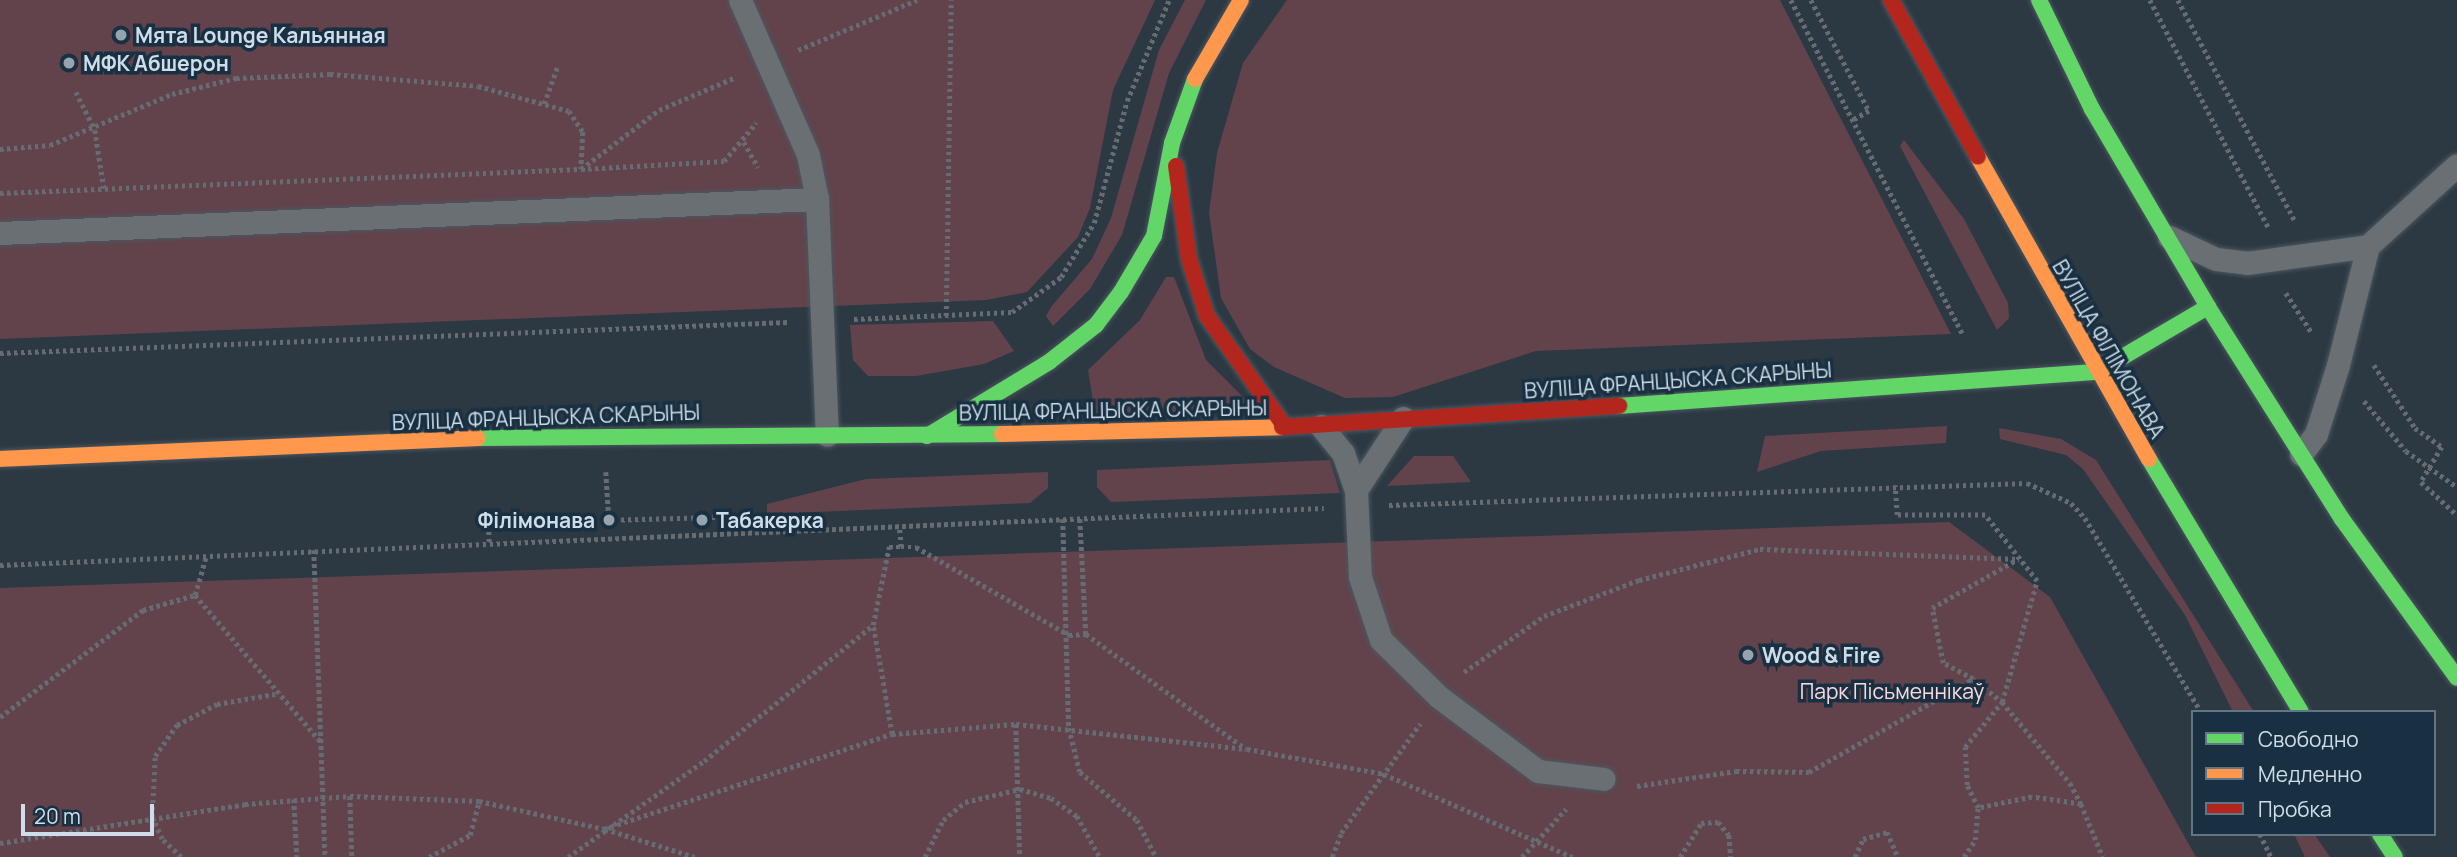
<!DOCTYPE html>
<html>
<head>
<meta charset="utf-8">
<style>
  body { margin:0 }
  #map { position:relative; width:2457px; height:857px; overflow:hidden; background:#2c3943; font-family:Manrope,sans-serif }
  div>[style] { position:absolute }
  .green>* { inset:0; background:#63434b }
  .path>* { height:4.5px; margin-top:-2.25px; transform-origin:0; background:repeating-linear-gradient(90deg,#666c72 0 3.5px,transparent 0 7px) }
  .roads { filter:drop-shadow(0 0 2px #4b565f) drop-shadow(0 0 2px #4b565f) }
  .lane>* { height:23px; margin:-11.5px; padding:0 11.5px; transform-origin:11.5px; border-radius:11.5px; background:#696f73 }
  .fast>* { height:16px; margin:-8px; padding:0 8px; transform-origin:8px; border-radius:8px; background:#63d668 }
  .slow>* { height:16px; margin:-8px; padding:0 8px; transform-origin:8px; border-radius:8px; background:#ff974d }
  .jam>* { height:16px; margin:-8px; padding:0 8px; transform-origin:8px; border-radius:8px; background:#b3261e }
  .dots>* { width:19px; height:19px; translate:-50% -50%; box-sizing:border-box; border:4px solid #183042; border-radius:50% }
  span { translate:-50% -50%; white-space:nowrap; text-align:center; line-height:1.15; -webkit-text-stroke:7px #183042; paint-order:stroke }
  .poi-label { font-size:21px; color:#cedde9; font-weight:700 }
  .left { translate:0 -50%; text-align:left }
  .right { translate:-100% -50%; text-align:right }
  .street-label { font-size:21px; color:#cedde9 }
  .park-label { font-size:21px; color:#fbdadf }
  .legend { position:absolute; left:2191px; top:710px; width:245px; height:126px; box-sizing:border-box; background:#183042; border:2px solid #617585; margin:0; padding:9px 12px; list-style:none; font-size:21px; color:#cedde9 }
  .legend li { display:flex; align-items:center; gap:14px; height:35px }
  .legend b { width:35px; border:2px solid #617585 }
  .scale { position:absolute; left:21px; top:804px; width:133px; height:32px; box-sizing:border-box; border:4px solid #cedde9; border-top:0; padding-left:9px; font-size:21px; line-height:24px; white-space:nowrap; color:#cedde9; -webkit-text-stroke:5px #183042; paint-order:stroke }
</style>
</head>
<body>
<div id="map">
  <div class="green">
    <div style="clip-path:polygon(0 0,1155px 0,1113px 90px,1090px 208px,1078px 237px,1027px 292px,986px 300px,0 339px)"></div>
    <div style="clip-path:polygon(1185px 0,1206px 0,1169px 73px,1122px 235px,1090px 289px,1053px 326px,1046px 316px,1051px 307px,1092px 259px,1111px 218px,1159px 50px)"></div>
    <div style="clip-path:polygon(1287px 0,1780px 0,1951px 334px,1536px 351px,1393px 397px,1345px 398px,1274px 367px,1250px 349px,1221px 298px,1209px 213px,1217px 153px,1243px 63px)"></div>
    <div style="clip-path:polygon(1904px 140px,1964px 219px,2008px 303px,2009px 318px,1997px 330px,1900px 146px)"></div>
    <div style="clip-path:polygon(1166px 277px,1174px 277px,1206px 360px,1257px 411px,1096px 419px,1088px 370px,1140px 320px)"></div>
    <div style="clip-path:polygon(993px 321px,1014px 351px,984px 364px,916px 376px,868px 376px,853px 360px,850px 325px)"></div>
    <div style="clip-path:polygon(1947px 426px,1946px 443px,1821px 451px,1757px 472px,1765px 436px)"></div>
    <div style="clip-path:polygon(1999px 428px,2061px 439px,2096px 460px,2254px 712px,2233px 712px,2185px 615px,2083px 469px,2066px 455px,2000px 439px)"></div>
    <div style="clip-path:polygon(1414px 456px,1453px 456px,1471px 482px,1387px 486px)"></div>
    <div style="clip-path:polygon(1330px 460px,1340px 493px,1111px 502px,1097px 487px,1097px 470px)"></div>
    <div style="clip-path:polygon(1048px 472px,1048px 488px,1030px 503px,767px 514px,767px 504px,866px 479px)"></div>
    <div style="clip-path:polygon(1949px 522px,2050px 597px,2196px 857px,0 857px,0 588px)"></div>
    <div style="clip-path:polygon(2294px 834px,2314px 834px,2330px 857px,2305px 857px)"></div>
  </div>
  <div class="path">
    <div style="left:1791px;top:0;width:377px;rotate:62.8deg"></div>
    <div style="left:1811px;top:0;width:125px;rotate:62.4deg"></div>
    <div style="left:1869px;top:111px;width:20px;rotate:150deg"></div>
    <div style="left:2150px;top:0;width:256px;rotate:62.5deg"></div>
    <div style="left:2178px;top:0;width:250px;rotate:62.1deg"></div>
    <div style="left:798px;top:50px;width:129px;rotate:-22.8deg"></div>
    <div style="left:76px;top:92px;width:42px;rotate:63.4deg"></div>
    <div style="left:95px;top:130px;width:59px;rotate:81.2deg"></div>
    <div style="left:544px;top:104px;width:41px;rotate:-70.3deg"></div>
    <div style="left:744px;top:142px;width:29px;rotate:61deg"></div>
    <div style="left:0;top:149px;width:50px;rotate:-4.6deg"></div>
    <div style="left:50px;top:145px;width:132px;rotate:-22.7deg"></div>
    <div style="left:172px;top:94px;width:66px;rotate:-14deg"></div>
    <div style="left:236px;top:78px;width:94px;rotate:-2.4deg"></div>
    <div style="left:330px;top:74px;width:148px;rotate:4.6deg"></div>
    <div style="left:478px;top:86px;width:94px;rotate:15.4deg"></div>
    <div style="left:569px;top:111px;width:25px;rotate:56deg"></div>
    <div style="left:583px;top:132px;width:37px;rotate:93deg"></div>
    <div style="left:581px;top:169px;width:143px;rotate:-3.2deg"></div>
    <div style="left:724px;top:161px;width:50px;rotate:-49.9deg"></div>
    <div style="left:0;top:193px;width:581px;rotate:-2.37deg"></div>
    <div style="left:581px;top:169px;width:98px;rotate:-37.1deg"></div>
    <div style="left:659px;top:110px;width:84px;rotate:-23.2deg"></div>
    <div style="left:2286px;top:293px;width:48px;rotate:57deg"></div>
    <div style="left:946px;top:316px;width:316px;rotate:-89.1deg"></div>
    <div style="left:854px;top:319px;width:158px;rotate:-2.5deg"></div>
    <div style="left:1012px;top:312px;width:60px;rotate:-35.5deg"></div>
    <div style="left:1061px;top:277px;width:63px;rotate:-58.6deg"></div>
    <div style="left:1094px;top:223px;width:126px;rotate:-74.9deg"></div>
    <div style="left:1127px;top:101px;width:109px;rotate:-67.4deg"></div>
    <div style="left:0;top:353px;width:790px;rotate:-2.25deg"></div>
    <div style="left:2374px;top:365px;width:75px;rotate:56.9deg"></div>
    <div style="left:2415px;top:428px;width:33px;rotate:35deg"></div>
    <div style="left:2442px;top:447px;width:41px;rotate:121deg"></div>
    <div style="left:2421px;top:482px;width:49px;rotate:42.5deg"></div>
    <div style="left:2364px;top:401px;width:65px;rotate:50deg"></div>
    <div style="left:2406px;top:451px;width:62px;rotate:35.2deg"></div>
    <div style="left:606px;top:472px;width:48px;rotate:86.4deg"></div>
    <div style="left:1389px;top:505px;width:638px;rotate:-1.97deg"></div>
    <div style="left:2027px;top:483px;width:48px;rotate:24.4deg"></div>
    <div style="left:2071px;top:503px;width:21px;rotate:47deg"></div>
    <div style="left:2085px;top:518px;width:226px;rotate:59.1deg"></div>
    <div style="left:1063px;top:519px;width:209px;rotate:88.4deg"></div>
    <div style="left:1069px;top:728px;width:45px;rotate:76deg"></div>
    <div style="left:1080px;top:772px;width:75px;rotate:40.1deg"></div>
    <div style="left:1137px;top:820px;width:42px;rotate:62.8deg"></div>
    <div style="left:1080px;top:519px;width:115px;rotate:87deg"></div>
    <div style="left:489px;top:542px;width:19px;rotate:-93deg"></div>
    <div style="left:488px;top:523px;width:275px;rotate:-1.5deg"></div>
    <div style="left:763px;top:516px;width:16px;rotate:86deg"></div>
    <div style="left:901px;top:547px;width:15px"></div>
    <div style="left:916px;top:547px;width:177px;rotate:29.9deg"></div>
    <div style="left:1069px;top:635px;width:17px;rotate:-3deg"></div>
    <div style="left:1086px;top:634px;width:197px;rotate:35.7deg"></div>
    <div style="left:314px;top:550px;width:307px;rotate:87.9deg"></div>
    <div style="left:0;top:565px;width:1325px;rotate:-2.47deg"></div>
    <div style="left:195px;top:595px;width:40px;rotate:-74deg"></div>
    <div style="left:1464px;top:672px;width:98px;rotate:-35deg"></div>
    <div style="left:1544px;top:616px;width:102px;rotate:-20.8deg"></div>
    <div style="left:1639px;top:580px;width:125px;rotate:-14.4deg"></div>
    <div style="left:1760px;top:549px;width:258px;rotate:2.2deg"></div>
    <div style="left:1973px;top:679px;width:34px;rotate:-152deg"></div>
    <div style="left:1943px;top:663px;width:56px;rotate:-101.3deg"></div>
    <div style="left:1932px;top:608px;width:99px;rotate:-29.7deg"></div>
    <div style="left:0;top:717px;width:179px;rotate:-36.8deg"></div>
    <div style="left:143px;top:610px;width:54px;rotate:-16.1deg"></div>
    <div style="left:195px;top:595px;width:194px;rotate:49.4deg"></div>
    <div style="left:1016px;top:724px;width:133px;rotate:88.3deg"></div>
    <div style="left:892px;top:734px;width:111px;rotate:-99.9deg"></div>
    <div style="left:873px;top:625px;width:80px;rotate:-78.4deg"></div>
    <div style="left:889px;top:547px;width:12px"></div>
    <div style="left:901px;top:547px;width:21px;rotate:-95deg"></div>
    <div style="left:1637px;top:786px;width:100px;rotate:-8.6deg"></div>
    <div style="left:1736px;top:771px;width:73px;rotate:0.8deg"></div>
    <div style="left:1809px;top:772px;width:189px;rotate:-29.6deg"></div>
    <div style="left:1973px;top:679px;width:37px;rotate:38deg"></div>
    <div style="left:2002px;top:702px;width:126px;rotate:-73.9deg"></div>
    <div style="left:2037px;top:581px;width:84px;rotate:-128.2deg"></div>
    <div style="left:1985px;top:515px;width:88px;rotate:180deg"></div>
    <div style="left:1897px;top:515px;width:30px;rotate:-94deg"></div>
    <div style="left:350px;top:796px;width:61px;rotate:88.1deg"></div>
    <div style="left:294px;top:799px;width:58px;rotate:87deg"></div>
    <div style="left:2081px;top:804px;width:49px;rotate:-171.9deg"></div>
    <div style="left:2032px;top:797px;width:55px;rotate:168.5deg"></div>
    <div style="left:1978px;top:808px;width:25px;rotate:-116deg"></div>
    <div style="left:1967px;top:785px;width:38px;rotate:-93deg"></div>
    <div style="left:1965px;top:747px;width:58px;rotate:-50.6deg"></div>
    <div style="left:2002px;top:702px;width:106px;rotate:50deg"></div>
    <div style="left:2070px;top:783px;width:24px;rotate:62deg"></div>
    <div style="left:2081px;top:804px;width:57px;rotate:67.5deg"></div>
    <div style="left:605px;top:829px;width:94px;rotate:17.3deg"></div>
    <div style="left:2260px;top:834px;width:25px;rotate:64deg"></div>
    <div style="left:0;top:843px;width:248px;rotate:-9deg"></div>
    <div style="left:245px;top:804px;width:105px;rotate:-4.4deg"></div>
    <div style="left:350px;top:796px;width:129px;rotate:2.2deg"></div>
    <div style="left:479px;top:801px;width:128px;rotate:12.6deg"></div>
    <div style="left:604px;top:829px;width:303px;rotate:-18.3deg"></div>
    <div style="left:892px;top:734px;width:124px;rotate:-4.6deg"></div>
    <div style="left:1016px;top:724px;width:232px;rotate:6.2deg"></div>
    <div style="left:1247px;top:749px;width:139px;rotate:10.3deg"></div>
    <div style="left:1384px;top:774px;width:206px;rotate:23.8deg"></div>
    <div style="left:181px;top:857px;width:26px;rotate:-137deg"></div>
    <div style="left:162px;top:839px;width:24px;rotate:-114deg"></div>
    <div style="left:152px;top:817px;width:61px;rotate:-87.2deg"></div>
    <div style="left:155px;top:756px;width:38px;rotate:-55deg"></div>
    <div style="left:177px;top:725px;width:45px;rotate:-27.7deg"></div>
    <div style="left:217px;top:704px;width:59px;rotate:-9.8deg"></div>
    <div style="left:429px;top:857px;width:47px;rotate:-28.2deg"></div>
    <div style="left:470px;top:835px;width:35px;rotate:-75deg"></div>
    <div style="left:568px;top:857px;width:166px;rotate:-35.2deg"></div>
    <div style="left:704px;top:761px;width:217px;rotate:-38.8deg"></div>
    <div style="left:925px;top:857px;width:41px;rotate:-64.1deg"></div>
    <div style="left:943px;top:820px;width:28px;rotate:-39deg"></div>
    <div style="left:965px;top:802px;width:57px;rotate:-13.3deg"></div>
    <div style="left:1020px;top:789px;width:32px;rotate:16deg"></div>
    <div style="left:1051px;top:798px;width:32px;rotate:35deg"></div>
    <div style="left:1077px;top:816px;width:47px;rotate:60.7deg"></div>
    <div style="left:1332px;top:857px;width:26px;rotate:-69deg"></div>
    <div style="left:1341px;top:833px;width:135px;rotate:-54.1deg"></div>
    <div style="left:1522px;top:857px;width:65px;rotate:-47.5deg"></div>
    <div style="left:1680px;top:857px;width:40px;rotate:-58deg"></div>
    <div style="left:1701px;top:823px;width:17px;rotate:-3deg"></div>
    <div style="left:1718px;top:822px;width:17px;rotate:50deg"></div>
    <div style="left:1729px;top:835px;width:22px;rotate:85deg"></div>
    <div style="left:1855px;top:857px;width:20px;rotate:-66deg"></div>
    <div style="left:1863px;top:839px;width:25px;rotate:-16deg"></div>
    <div style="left:1887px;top:832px;width:27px;rotate:66deg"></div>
    <div style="left:1964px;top:857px;width:20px;rotate:-57deg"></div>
    <div style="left:1975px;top:840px;width:32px;rotate:-85deg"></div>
  </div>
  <div class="roads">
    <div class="lane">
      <div style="left:740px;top:0;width:169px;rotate:66.3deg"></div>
      <div style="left:808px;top:155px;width:45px;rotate:78.4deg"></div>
      <div style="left:0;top:233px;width:818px;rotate:-2.38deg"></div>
      <div style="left:817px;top:199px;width:236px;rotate:87.6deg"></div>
      <div style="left:2169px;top:237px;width:52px;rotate:25.1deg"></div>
      <div style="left:2216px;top:259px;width:31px;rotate:7deg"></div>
      <div style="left:2247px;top:263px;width:122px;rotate:-8deg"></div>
      <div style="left:2368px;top:246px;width:120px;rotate:-42.3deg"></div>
      <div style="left:1321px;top:426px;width:35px;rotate:51deg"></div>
      <div style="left:1343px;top:453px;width:39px;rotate:71deg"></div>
      <div style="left:1356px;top:490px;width:87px;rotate:87.4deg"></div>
      <div style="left:1360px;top:577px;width:66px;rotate:71.6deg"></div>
      <div style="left:1381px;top:640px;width:81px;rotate:44.5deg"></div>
      <div style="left:1439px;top:697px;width:124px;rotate:36.8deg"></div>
      <div style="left:1538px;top:771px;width:66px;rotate:6.9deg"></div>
      <div style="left:2301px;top:454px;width:25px;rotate:-53deg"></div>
      <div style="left:2316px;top:434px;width:72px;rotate:-72.3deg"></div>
      <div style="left:2338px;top:365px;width:123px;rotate:-75.9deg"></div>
      <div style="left:1356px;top:490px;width:86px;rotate:-56.9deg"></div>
    </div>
    <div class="fast">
      <div style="left:2039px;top:0;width:121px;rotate:64.1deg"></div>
      <div style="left:2092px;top:109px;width:229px;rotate:59.6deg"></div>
      <div style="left:2208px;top:307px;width:251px;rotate:57.7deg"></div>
      <div style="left:2342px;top:519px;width:196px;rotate:54.1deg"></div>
      <div style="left:1619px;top:406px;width:479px;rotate:-4.1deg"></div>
      <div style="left:2097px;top:372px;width:129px;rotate:-30.4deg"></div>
      <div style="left:927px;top:436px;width:143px;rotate:-31.2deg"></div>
      <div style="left:1049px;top:362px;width:60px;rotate:-38.2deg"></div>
      <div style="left:1096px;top:325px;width:41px;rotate:-52.9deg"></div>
      <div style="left:1121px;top:292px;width:65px;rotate:-59.5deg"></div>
      <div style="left:1154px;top:236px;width:95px;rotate:-79deg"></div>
      <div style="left:1172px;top:143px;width:68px;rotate:-70.2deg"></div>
      <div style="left:478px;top:438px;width:524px;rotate:-0.44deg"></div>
      <div style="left:2149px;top:459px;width:295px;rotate:59deg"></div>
      <div style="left:2380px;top:834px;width:27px;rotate:57deg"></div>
    </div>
    <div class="slow">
      <div style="left:1195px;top:79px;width:91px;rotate:-59.8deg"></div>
      <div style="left:1978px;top:157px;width:347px;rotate:60.5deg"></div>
      <div style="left:1002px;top:434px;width:280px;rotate:-1.4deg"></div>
      <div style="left:0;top:459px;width:478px;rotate:-2.5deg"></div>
    </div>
    <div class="jam">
      <div style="left:1891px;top:0;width:179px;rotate:61deg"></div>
      <div style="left:1176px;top:166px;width:94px;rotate:82deg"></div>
      <div style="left:1189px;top:259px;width:60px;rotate:72.5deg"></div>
      <div style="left:1207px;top:316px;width:136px;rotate:54.9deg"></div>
      <div style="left:1282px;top:427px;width:338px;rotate:-3.6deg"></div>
    </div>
  </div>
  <div class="dots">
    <div style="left:121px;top:35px;background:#95a4af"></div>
    <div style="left:69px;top:63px;background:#95a4af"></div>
    <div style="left:609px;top:520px;background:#95a4af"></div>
    <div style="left:702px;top:520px;background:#95a4af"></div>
    <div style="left:1748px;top:655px;background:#95a4af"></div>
  </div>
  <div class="poi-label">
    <span class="left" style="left:135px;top:35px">Мята Lounge Кальянная</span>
    <span class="left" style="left:83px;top:63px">МФК Абшерон</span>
    <span class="right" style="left:595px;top:520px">Філімонава</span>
    <span class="left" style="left:716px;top:520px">Табакерка</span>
    <span class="left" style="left:1762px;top:655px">Wood &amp; Fire</span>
  </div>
  <div class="street-label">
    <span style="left:2109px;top:349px;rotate:60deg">ВУЛІЦА ФІЛІМОНАВА</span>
    <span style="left:1678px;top:380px;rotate:-4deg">ВУЛІЦА ФРАНЦЫСКА СКАРЫНЫ</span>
    <span style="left:1113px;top:410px;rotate:-1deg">ВУЛІЦА ФРАНЦЫСКА СКАРЫНЫ</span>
    <span style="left:546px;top:417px;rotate:-2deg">ВУЛІЦА ФРАНЦЫСКА СКАРЫНЫ</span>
  </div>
  <div class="park-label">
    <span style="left:1892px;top:691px">Парк Пісьменнікаў</span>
  </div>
  <ul class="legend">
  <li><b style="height:9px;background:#63d668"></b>Свободно</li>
  <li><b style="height:9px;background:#ff974d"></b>Медленно</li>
  <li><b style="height:9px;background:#b3261e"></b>Пробка</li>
  </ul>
  <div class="scale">20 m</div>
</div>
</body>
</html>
